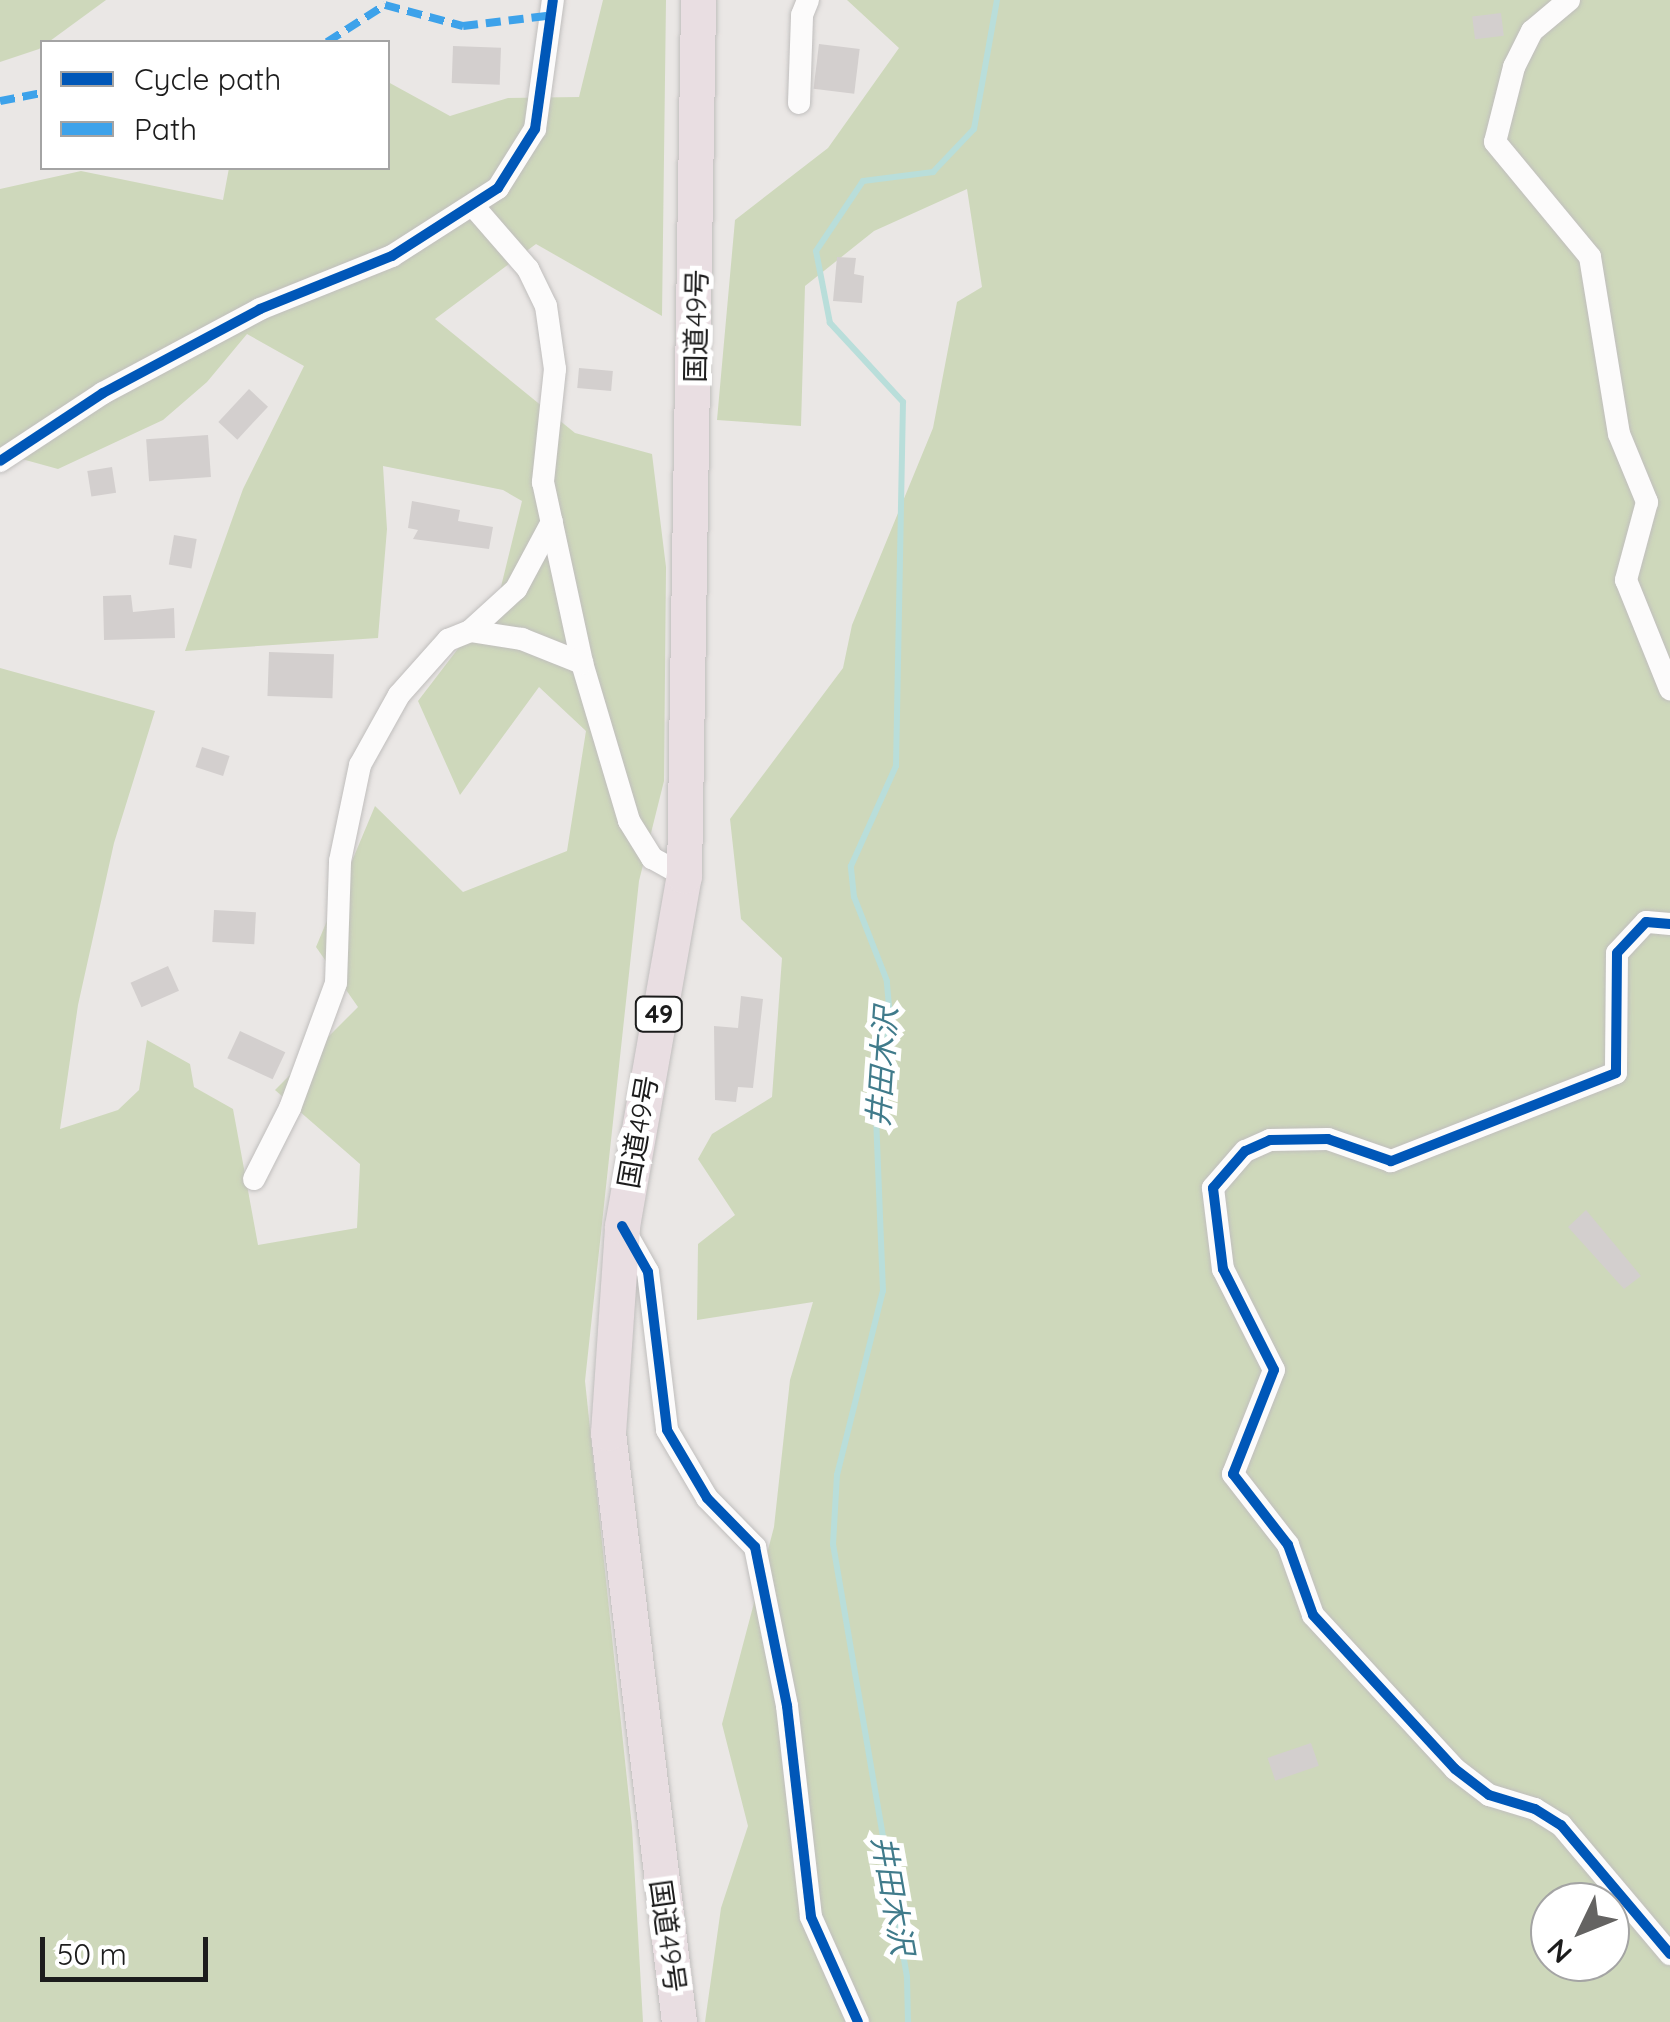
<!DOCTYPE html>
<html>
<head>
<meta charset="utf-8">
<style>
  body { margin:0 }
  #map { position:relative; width:1670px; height:2022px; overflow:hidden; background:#eae7e5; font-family:Quicksand,"Noto Sans JP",sans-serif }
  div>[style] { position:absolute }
  .forest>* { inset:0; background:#ced8bb }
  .stream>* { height:6px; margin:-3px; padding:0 3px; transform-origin:3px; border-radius:3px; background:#b9deda }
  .building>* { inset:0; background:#d3cfce; transform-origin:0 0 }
  .roads { filter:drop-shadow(0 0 2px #c0bebd) drop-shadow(0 0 2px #c0bebd) }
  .minor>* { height:22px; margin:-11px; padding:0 11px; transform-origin:11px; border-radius:11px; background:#fcfbfb }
  .highway>* { height:35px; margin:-17.5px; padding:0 17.5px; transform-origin:17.5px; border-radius:17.5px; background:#e9dee2 }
  .quiet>* { height:8px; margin-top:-4px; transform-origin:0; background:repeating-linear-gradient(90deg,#3da2ea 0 15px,transparent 0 23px) }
  .cycleway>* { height:10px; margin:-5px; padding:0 5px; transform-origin:5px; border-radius:5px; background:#0057b8 }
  span { translate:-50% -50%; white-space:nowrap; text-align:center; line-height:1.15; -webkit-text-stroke:10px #fff; paint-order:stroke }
  .shield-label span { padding:2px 8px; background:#fff; border:2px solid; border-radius:8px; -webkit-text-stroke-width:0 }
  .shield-label { font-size:25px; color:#1c1c1c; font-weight:700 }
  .street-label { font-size:28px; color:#1c1c1c }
  .water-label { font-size:30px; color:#407b8b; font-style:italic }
  .legend { position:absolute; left:40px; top:40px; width:350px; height:130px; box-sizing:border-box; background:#fff; border:2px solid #a4a4a4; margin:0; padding:12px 18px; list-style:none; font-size:30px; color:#1c1c1c }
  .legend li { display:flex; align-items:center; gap:20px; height:50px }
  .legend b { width:50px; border:2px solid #a4a4a4 }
  .north { position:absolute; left:1530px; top:1882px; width:100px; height:100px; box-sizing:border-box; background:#fff; border:2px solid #a4a4a4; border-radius:50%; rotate:227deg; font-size:28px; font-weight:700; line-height:40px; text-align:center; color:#1c1c1c }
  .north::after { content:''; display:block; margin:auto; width:35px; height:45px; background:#646362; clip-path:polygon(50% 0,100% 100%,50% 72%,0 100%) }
  .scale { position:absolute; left:40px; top:1937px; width:168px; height:45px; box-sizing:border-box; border:5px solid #1c1c1c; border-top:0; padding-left:12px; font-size:30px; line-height:35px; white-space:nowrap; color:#1c1c1c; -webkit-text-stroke:8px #fff; paint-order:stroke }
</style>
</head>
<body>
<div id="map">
  <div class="forest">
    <div style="clip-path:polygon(0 0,106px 0,39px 49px,0 62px)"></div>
    <div style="clip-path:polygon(603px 0,666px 0,662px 316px,536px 244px,435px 319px,575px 433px,652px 454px,666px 567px,664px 781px,639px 881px,585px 1381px,632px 1827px,643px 2022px,0 2022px,0 668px,155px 711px,114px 843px,78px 1005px,60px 1129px,118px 1110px,139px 1090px,147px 1040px,190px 1064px,194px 1087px,233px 1109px,258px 1245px,357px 1228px,360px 1164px,275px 1090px,358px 1007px,316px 947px,375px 806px,463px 892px,567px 851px,586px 731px,539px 687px,460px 795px,418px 701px,499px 595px,522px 501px,503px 490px,383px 466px,387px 529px,378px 638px,185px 651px,243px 489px,304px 366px,247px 334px,207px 382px,163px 420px,58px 469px,0 453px,0 189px,81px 171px,223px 200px,229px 168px,388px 168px,388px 82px,450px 116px,508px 98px,579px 97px)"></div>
    <div style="clip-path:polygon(evenodd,847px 0,1670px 0,1670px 2022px,705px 2022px,721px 1908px,748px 1826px,722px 1724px,774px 1527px,790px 1380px,813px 1302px,697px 1320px,698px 1244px,735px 1215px,698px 1159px,712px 1134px,772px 1097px,782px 958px,741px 919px,730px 819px,843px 668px,852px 625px,933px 428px,957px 302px,982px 287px,967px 189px,874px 231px,805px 286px,801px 426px,717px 420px,735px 220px,828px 148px,899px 48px,847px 0,1550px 1902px,1610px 1902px,1610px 1962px,1550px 1962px,1550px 1902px)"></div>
  </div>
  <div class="stream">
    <div style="left:908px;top:2022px;width:45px;rotate:-91.3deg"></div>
    <div style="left:907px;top:1977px;width:439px;rotate:-99.7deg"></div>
    <div style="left:833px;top:1544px;width:69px;rotate:-86.7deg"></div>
    <div style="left:837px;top:1475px;width:190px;rotate:-76deg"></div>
    <div style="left:883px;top:1291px;width:171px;rotate:-92.3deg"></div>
    <div style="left:876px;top:1120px;width:103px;rotate:-82.2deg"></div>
    <div style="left:890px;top:1018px;width:37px;rotate:-95deg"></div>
    <div style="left:887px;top:981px;width:90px;rotate:-111.4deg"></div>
    <div style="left:854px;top:897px;width:31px;rotate:-96deg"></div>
    <div style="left:851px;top:866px;width:110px;rotate:-65.8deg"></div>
    <div style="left:896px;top:766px;width:364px;rotate:-88.9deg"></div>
    <div style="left:903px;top:402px;width:108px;rotate:-132.7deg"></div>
    <div style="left:830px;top:323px;width:73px;rotate:-101deg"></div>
    <div style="left:816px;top:251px;width:84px;rotate:-56.1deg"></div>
    <div style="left:863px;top:181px;width:71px;rotate:-7.3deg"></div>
    <div style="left:933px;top:172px;width:59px;rotate:-46.4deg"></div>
    <div style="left:974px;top:129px;width:131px;rotate:-79.9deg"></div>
  </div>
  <div class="building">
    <div style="left:1501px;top:13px;width:23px;height:29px;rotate:83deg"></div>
    <div style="left:819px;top:44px;width:41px;height:45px;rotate:7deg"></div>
    <div style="left:453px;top:46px;width:48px;height:37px;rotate:2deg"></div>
    <div style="clip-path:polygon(837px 257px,856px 258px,854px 274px,864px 276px,862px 303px,833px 301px)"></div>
    <div style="left:579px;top:368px;width:34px;height:20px;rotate:5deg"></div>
    <div style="left:249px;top:389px;width:26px;height:45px;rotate:43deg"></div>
    <div style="left:208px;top:435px;width:42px;height:62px;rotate:86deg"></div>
    <div style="left:112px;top:467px;width:26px;height:25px;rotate:81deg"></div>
    <div style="clip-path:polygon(412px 501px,460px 510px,458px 521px,493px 527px,489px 549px,413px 539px,418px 530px,408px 528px)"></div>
    <div style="left:174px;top:535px;width:23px;height:30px;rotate:10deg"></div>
    <div style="clip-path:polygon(131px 595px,133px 612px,174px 608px,175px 638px,104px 640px,103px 596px)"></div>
    <div style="left:269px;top:652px;width:65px;height:44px;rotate:2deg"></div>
    <div style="left:202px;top:747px;width:29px;height:21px;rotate:18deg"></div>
    <div style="left:214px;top:910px;width:42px;height:32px;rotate:3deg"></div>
    <div style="left:168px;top:966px;width:27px;height:41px;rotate:66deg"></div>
    <div style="clip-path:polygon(741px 996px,763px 999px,753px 1088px,738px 1087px,736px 1102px,715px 1100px,714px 1026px,738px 1028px)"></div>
    <div style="left:240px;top:1031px;width:50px;height:30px;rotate:25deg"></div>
    <div style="clip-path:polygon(1586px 1210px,1641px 1276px,1624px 1289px,1568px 1227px)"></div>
    <div style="left:1311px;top:1743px;width:24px;height:46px;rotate:71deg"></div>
  </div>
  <div class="roads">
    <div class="minor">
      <div style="left:1569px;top:0;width:48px;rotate:140deg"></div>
      <div style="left:1532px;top:31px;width:40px;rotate:116.6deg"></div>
      <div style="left:1514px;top:67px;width:77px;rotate:104.2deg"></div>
      <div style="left:1495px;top:142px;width:149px;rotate:50.4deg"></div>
      <div style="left:1590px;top:257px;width:179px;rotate:80.7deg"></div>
      <div style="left:1619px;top:434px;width:74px;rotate:67.6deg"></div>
      <div style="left:1647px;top:502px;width:81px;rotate:105.1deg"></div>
      <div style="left:1626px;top:580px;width:118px;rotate:68deg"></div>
      <div style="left:799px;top:103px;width:88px;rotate:-88deg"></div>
      <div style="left:802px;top:15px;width:16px;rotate:-68deg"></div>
      <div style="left:475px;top:208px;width:81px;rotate:49deg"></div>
      <div style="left:528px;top:269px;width:41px;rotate:64.1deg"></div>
      <div style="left:546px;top:306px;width:64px;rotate:81.9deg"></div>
      <div style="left:555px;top:369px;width:114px;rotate:96.1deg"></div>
      <div style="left:543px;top:482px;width:185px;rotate:77.8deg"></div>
      <div style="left:582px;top:663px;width:165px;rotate:73.4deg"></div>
      <div style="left:629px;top:821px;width:44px;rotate:58.1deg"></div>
      <div style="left:652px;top:858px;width:37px;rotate:29deg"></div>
      <div style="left:0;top:461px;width:123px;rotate:-33.4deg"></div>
      <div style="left:103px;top:393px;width:178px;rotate:-28.1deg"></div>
      <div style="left:260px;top:309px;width:142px;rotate:-21.9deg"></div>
      <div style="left:392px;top:256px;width:126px;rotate:-32.7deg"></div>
      <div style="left:498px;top:188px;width:70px;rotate:-57.9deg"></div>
      <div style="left:535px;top:129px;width:130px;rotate:-82.1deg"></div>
      <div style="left:552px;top:522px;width:76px;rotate:118.2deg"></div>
      <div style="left:516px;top:589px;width:62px;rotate:137.6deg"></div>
      <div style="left:470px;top:631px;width:53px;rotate:8.7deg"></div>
      <div style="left:522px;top:639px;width:65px;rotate:21.8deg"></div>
      <div style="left:1670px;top:924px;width:24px;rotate:-175deg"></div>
      <div style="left:1646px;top:922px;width:42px;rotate:133.1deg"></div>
      <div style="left:1617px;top:953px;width:120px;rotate:90.5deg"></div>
      <div style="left:1616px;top:1073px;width:242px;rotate:158.6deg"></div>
      <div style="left:1391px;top:1161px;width:67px;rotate:-160.8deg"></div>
      <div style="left:1328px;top:1139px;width:58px;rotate:179deg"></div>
      <div style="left:1270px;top:1140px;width:27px;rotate:156deg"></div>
      <div style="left:1245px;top:1151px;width:49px;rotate:130.9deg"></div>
      <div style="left:1213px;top:1188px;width:82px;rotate:83deg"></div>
      <div style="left:1223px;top:1269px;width:113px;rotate:63.2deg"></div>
      <div style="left:1274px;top:1370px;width:112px;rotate:111.5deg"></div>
      <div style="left:1233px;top:1474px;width:90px;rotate:52.2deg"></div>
      <div style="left:1288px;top:1545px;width:74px;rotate:70.3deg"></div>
      <div style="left:1313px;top:1615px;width:209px;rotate:47.3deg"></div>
      <div style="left:1455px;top:1769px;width:43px;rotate:37.4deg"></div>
      <div style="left:1489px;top:1795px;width:48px;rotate:16.9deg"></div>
      <div style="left:1535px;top:1809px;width:31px;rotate:32deg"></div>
      <div style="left:1561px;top:1825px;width:169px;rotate:49.8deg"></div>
      <div style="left:254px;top:1179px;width:80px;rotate:-63.1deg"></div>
      <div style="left:290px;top:1108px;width:133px;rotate:-69.8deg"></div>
      <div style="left:336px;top:983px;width:122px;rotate:-88.1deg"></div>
      <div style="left:340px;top:861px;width:98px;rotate:-78.2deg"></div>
      <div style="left:360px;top:765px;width:80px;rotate:-60.9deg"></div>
      <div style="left:399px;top:695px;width:74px;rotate:-48.3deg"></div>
      <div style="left:448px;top:640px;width:24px;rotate:-22deg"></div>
      <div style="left:622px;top:1226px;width:53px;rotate:60.5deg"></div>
      <div style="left:648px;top:1272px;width:159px;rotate:83.1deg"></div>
      <div style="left:667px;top:1430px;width:79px;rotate:59.5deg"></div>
      <div style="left:707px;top:1498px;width:69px;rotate:45.6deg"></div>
      <div style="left:755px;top:1547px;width:162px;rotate:78.6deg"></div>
      <div style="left:787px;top:1706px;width:212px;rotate:83.5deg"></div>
      <div style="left:811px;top:1917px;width:115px;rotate:65.9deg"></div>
    </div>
    <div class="highway">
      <div style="left:679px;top:2022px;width:593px;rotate:-96.87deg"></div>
      <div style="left:608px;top:1433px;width:207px;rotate:-86.1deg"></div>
      <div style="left:622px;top:1226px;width:355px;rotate:-80deg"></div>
      <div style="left:684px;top:876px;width:876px;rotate:-89.08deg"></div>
    </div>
  </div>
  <div class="quiet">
    <div style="left:327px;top:42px;width:69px;rotate:-32.5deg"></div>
    <div style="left:385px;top:5px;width:81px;rotate:15.1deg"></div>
    <div style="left:463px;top:26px;width:92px;rotate:-6.9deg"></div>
    <div style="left:0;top:101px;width:43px;rotate:-10.8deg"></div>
  </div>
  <div class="cycleway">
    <div style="left:0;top:461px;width:123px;rotate:-33.4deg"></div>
    <div style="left:103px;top:393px;width:178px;rotate:-28.1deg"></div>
    <div style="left:260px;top:309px;width:142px;rotate:-21.9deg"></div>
    <div style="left:392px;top:256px;width:126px;rotate:-32.7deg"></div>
    <div style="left:498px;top:188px;width:70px;rotate:-57.9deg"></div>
    <div style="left:535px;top:129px;width:130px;rotate:-82.1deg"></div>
    <div style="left:1670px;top:924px;width:24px;rotate:-175deg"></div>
    <div style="left:1646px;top:922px;width:42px;rotate:133.1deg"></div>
    <div style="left:1617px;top:953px;width:120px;rotate:90.5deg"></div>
    <div style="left:1616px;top:1073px;width:242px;rotate:158.6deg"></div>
    <div style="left:1391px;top:1161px;width:67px;rotate:-160.8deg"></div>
    <div style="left:1328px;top:1139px;width:58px;rotate:179deg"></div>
    <div style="left:1270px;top:1140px;width:27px;rotate:156deg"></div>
    <div style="left:1245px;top:1151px;width:49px;rotate:130.9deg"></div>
    <div style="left:1213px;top:1188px;width:82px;rotate:83deg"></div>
    <div style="left:1223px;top:1269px;width:113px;rotate:63.2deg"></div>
    <div style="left:1274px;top:1370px;width:112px;rotate:111.5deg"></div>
    <div style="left:1233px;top:1474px;width:90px;rotate:52.2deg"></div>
    <div style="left:1288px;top:1545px;width:74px;rotate:70.3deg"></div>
    <div style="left:1313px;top:1615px;width:209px;rotate:47.3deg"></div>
    <div style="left:1455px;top:1769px;width:43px;rotate:37.4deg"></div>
    <div style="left:1489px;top:1795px;width:48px;rotate:16.9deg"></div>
    <div style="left:1535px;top:1809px;width:31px;rotate:32deg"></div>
    <div style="left:1561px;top:1825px;width:169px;rotate:49.8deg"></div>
    <div style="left:622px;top:1226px;width:53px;rotate:60.5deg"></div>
    <div style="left:648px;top:1272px;width:159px;rotate:83.1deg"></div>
    <div style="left:667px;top:1430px;width:79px;rotate:59.5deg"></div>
    <div style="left:707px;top:1498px;width:69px;rotate:45.6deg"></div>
    <div style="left:755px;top:1547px;width:162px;rotate:78.6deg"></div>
    <div style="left:787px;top:1706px;width:212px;rotate:83.5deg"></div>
    <div style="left:811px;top:1917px;width:115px;rotate:65.9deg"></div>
  </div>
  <div class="shield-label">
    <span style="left:659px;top:1014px">49</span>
  </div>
  <div class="street-label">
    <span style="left:696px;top:326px;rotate:-89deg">国道49号</span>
    <span style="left:638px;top:1132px;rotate:-80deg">国道49号</span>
    <span style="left:668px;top:1936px;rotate:82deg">国道49号</span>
  </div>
  <div class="water-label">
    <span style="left:882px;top:1067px;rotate:-86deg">井田木沢</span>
    <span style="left:893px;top:1895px;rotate:80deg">井田木沢</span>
  </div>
  <ul class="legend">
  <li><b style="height:12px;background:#0057b8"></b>Cycle path</li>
  <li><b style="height:12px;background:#3da2ea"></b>Path</li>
  </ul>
  <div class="north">N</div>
  <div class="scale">50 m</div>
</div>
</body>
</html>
